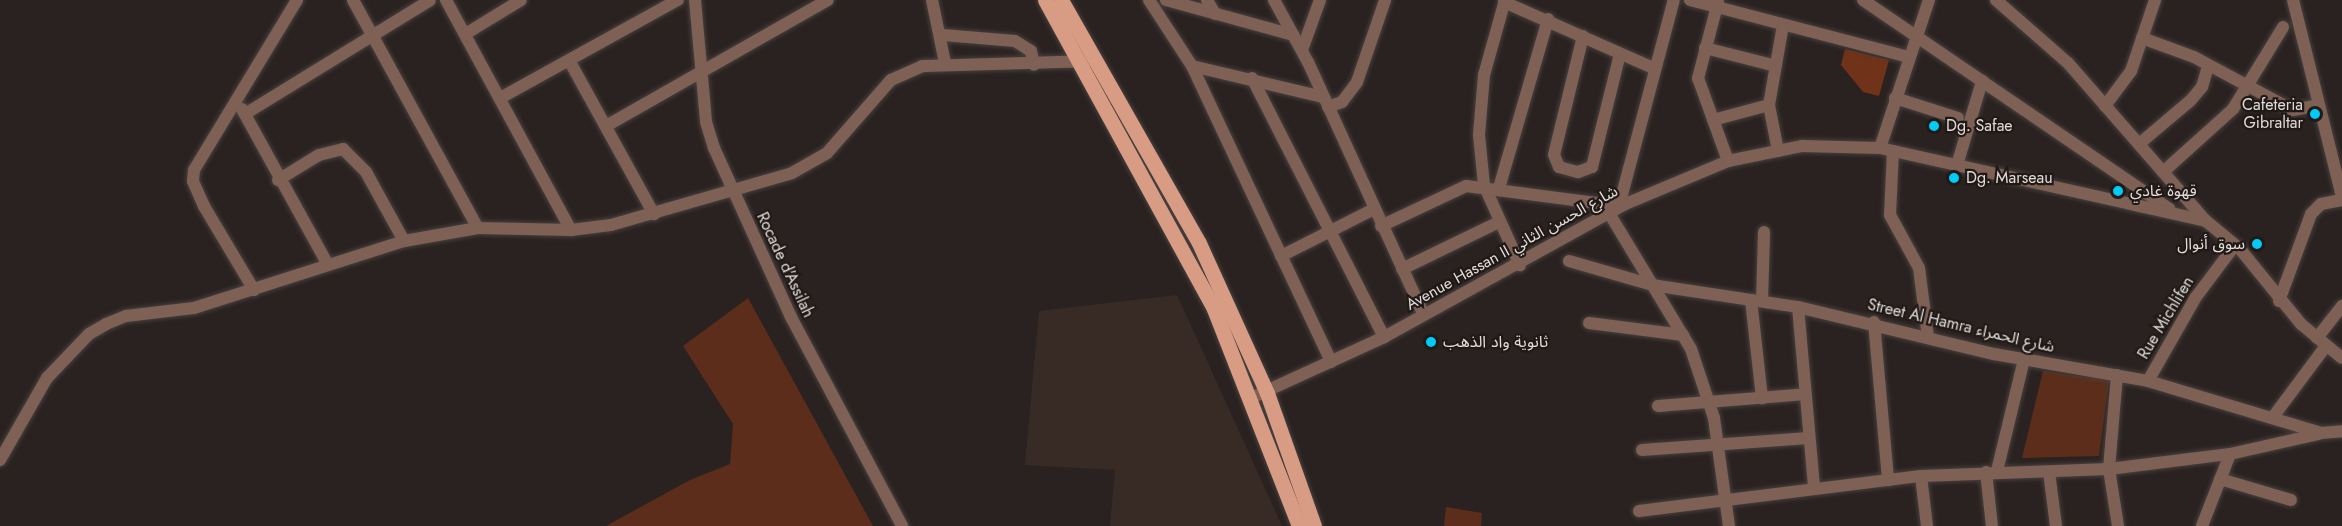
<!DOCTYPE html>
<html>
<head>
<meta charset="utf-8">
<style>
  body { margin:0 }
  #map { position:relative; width:2342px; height:526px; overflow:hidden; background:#2a2220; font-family:Jost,"Noto Sans Arabic",sans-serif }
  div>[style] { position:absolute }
  .built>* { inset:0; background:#382b26 }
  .green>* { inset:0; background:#5c2d1a }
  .building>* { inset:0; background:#703219 }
  .roads { filter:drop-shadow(0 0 2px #47403e) drop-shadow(0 0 2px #47403e) }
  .minor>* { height:12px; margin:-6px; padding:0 6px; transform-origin:6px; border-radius:6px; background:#7e6055 }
  .major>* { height:15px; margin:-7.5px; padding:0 7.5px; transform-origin:7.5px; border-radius:7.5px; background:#d89b83 }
  .dots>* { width:16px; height:16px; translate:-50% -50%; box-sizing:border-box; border:3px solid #201916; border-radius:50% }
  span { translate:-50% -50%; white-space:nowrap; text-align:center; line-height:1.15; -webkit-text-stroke:4.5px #201916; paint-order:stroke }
  .poi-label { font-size:16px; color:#e0dbd9 }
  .right { translate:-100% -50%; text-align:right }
  .left { translate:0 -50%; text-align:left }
  .street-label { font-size:16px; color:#e0dbd9 }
</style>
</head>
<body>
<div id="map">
  <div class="built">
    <div style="clip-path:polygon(1177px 295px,1282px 526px,1110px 526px,1115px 470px,1025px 465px,1039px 311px)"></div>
  </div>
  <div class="green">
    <div style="clip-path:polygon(748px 298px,873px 526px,606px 526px,690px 480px,730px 464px,733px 424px,683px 346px)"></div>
    <div style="clip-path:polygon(2043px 371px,2109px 380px,2099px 456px,2022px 458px)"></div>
    <div style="clip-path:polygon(1446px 507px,1482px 513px,1481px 526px,1444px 526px)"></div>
  </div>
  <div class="building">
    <div style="clip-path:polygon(1845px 49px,1889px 60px,1879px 96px,1863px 92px,1841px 65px)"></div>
  </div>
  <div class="roads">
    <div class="minor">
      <div style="left:353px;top:0;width:260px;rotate:61.3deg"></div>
      <div style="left:446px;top:0;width:262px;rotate:61.5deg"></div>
      <div style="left:695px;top:0;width:122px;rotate:84.8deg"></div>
      <div style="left:706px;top:122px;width:27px;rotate:73deg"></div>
      <div style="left:714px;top:148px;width:186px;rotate:65.5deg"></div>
      <div style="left:791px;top:317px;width:237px;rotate:62deg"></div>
      <div style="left:932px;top:0;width:64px;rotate:78.3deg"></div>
      <div style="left:1149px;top:0;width:79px;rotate:56.9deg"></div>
      <div style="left:1192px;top:66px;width:327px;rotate:64.8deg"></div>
      <div style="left:1166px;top:0;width:132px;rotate:15.4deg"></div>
      <div style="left:1207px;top:0;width:16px;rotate:60deg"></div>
      <div style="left:1274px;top:0;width:71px;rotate:61.3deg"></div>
      <div style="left:1308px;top:62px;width:278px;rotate:65.4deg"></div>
      <div style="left:1505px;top:0;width:78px;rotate:105.6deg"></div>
      <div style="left:1484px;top:75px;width:60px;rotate:94.8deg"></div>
      <div style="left:1479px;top:135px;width:50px;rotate:84.3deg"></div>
      <div style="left:1484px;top:185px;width:88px;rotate:65.8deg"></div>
      <div style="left:1690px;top:0;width:226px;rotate:14.6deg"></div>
      <div style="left:1863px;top:0;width:371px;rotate:34.3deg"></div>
      <div style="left:1996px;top:0;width:96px;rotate:41.2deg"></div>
      <div style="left:2068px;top:63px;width:210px;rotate:48.9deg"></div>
      <div style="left:2293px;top:0;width:203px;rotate:76deg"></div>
      <div style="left:1504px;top:2px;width:165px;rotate:23.9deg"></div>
      <div style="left:1718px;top:2px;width:79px;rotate:104.7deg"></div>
      <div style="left:1698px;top:78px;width:88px;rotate:70.1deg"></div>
      <div style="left:467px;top:33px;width:63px;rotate:-31.4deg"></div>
      <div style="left:943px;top:35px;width:72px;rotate:4.8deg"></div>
      <div style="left:1015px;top:41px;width:19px;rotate:32deg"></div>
      <div style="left:1031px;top:51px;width:14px;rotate:78deg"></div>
      <div style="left:1583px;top:36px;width:122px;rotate:103.7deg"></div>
      <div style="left:1554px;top:155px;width:13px;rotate:67deg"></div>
      <div style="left:1559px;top:167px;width:20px;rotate:15deg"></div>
      <div style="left:1578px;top:172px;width:15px;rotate:-20deg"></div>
      <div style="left:1592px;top:167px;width:116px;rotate:-76.1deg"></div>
      <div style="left:2142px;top:38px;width:55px;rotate:20.1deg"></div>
      <div style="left:2194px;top:57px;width:112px;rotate:28.2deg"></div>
      <div style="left:2293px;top:110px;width:26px;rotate:-11deg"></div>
      <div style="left:1705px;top:48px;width:73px;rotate:14.2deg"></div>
      <div style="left:1302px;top:50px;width:53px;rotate:-70.2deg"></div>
      <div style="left:570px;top:62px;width:174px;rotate:61.1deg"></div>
      <div style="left:1192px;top:66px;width:135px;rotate:13.3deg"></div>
      <div style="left:1252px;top:78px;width:291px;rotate:63deg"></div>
      <div style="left:502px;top:97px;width:201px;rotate:-28.9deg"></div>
      <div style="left:1895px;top:98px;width:66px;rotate:17.6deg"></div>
      <div style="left:2105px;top:106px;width:44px;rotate:-53.4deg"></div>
      <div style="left:2131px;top:71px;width:75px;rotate:-71.3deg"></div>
      <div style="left:1328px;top:107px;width:15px;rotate:-20deg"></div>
      <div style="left:1342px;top:102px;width:25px;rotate:-53deg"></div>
      <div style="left:1357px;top:82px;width:87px;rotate:-71.1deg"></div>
      <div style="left:242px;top:109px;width:178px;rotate:61.1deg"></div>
      <div style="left:245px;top:114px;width:217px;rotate:-31.6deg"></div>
      <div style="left:1713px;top:120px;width:58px;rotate:-15deg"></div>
      <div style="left:606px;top:126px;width:255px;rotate:-29.6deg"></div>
      <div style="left:2139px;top:144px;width:68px;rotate:-40.2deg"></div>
      <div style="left:2191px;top:100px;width:17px;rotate:-50deg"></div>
      <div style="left:2202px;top:87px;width:22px;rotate:-74deg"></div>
      <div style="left:1880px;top:148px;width:156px;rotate:-71.7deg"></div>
      <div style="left:1778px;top:151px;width:47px;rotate:-101.1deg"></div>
      <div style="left:1769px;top:105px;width:81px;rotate:-80.1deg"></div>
      <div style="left:1893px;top:151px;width:64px;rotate:92.7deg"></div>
      <div style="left:1890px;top:215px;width:60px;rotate:61.3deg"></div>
      <div style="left:1919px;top:268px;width:70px;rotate:82.6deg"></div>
      <div style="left:1957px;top:165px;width:88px;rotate:-73.4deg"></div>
      <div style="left:2163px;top:172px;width:94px;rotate:-42deg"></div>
      <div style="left:2233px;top:109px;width:96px;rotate:-58.6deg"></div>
      <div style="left:278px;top:180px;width:48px;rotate:-31.4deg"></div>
      <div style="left:319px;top:155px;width:25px;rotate:-14deg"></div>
      <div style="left:343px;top:149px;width:33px;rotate:45deg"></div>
      <div style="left:366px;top:172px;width:79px;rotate:61.2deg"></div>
      <div style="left:1499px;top:188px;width:176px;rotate:-73.8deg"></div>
      <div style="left:1619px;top:206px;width:213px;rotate:-75.1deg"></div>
      <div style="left:1609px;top:213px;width:159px;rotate:58.9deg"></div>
      <div style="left:1691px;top:349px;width:73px;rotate:71.6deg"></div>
      <div style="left:1714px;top:418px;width:109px;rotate:82.1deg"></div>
      <div style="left:1381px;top:226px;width:94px;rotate:-25.2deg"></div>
      <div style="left:1466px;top:186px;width:156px;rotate:7.4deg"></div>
      <div style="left:1281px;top:256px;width:104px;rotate:-26.8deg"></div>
      <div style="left:1569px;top:261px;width:86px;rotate:16.1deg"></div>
      <div style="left:1652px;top:285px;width:148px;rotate:8.6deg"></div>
      <div style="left:1798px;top:307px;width:202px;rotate:13.5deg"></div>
      <div style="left:1994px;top:354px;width:156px;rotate:9.9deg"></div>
      <div style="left:2148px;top:381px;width:181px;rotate:16.7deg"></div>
      <div style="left:2321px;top:433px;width:21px;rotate:-5deg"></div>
      <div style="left:1402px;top:269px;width:108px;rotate:-25.9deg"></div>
      <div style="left:254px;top:290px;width:98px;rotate:-120.8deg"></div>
      <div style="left:204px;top:206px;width:27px;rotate:-114deg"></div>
      <div style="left:193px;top:181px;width:11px;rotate:-85deg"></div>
      <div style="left:194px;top:170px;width:199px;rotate:-58.8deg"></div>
      <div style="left:1751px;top:300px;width:99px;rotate:83.6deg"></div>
      <div style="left:1762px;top:301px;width:69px;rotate:-88.3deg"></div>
      <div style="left:2279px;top:301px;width:93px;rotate:-69.8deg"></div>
      <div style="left:2311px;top:214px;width:14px;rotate:-45deg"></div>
      <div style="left:2321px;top:204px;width:21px;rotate:-11deg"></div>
      <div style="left:1798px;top:307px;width:181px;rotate:84.9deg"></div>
      <div style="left:1874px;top:322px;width:159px;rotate:84.9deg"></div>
      <div style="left:1589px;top:323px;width:95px;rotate:7.3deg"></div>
      <div style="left:2317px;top:338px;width:41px;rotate:-52deg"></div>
      <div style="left:2117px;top:375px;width:94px;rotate:94.9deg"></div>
      <div style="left:2109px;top:469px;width:58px;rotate:81deg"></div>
      <div style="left:2148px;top:381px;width:97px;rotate:-60.3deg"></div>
      <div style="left:2196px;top:297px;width:65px;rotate:-53.1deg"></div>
      <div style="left:1251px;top:398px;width:146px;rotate:-24.6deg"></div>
      <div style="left:1384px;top:337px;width:273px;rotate:-28.9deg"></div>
      <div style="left:1623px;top:205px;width:114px;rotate:-22.7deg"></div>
      <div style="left:1728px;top:161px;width:76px;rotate:-11.5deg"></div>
      <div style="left:1802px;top:146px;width:78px;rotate:1.5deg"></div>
      <div style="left:1880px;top:148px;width:334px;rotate:12.6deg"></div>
      <div style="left:2206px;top:221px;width:44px;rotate:39.5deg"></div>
      <div style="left:2240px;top:249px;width:97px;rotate:50.9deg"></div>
      <div style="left:2301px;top:324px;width:53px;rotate:39.7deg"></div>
      <div style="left:1658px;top:406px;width:148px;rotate:-4.6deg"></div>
      <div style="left:2273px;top:417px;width:89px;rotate:-53.3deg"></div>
      <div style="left:1642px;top:450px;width:167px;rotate:-4.1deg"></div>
      <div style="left:0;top:460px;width:95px;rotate:-60.2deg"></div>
      <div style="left:47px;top:378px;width:61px;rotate:-46.3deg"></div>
      <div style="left:89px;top:334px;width:20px;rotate:-30deg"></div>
      <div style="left:106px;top:324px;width:22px;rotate:-22deg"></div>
      <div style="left:126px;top:316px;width:68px;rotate:-6.7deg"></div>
      <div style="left:194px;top:308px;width:220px;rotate:-17.7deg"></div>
      <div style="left:404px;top:241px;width:75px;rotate:-10deg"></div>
      <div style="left:478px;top:228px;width:93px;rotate:1.2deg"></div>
      <div style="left:571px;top:230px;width:40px;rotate:-7.1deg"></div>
      <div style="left:611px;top:225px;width:188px;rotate:-16deg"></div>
      <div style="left:792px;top:173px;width:40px;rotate:-29.7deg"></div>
      <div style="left:827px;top:153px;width:97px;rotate:-48.8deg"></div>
      <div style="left:891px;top:80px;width:34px;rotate:-24deg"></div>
      <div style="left:922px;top:66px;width:165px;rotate:-1.7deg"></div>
      <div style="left:1997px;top:471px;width:115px;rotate:-76.4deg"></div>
      <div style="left:1986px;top:472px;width:54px;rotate:83.7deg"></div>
      <div style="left:2049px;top:472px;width:54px;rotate:82.6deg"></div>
      <div style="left:1921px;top:476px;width:50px;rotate:83.2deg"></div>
      <div style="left:2220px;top:479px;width:74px;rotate:16.5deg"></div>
      <div style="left:1639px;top:511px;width:284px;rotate:-7.1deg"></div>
      <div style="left:1921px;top:476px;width:188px;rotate:-2.1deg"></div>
      <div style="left:2109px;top:469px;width:122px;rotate:-7.1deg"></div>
      <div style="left:2230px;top:454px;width:91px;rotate:-12.7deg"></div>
      <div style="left:2202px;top:526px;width:77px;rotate:-68.7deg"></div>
    </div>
    <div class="major">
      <div style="left:1045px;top:0;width:352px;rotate:61.3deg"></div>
      <div style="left:1214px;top:309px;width:233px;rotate:68.6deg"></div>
      <div style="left:1061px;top:0;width:279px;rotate:60.4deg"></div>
      <div style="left:1199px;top:243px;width:165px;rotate:65.6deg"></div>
      <div style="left:1267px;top:393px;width:141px;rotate:70.5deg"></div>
    </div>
  </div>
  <div class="dots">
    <div style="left:2315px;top:114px;background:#00cbf8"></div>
    <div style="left:1934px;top:126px;background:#00cbf8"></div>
    <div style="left:1954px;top:178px;background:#00cbf8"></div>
    <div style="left:2118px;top:191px;background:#00cbf8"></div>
    <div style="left:2257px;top:244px;background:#00cbf8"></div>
    <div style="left:1431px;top:342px;background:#00cbf8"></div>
  </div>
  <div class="poi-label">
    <span class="right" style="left:2303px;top:114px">Cafeteria<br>Gibraltar</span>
    <span class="left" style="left:1946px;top:126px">Dg. Safae</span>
    <span class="left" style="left:1966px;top:178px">Dg. Marseau</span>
    <span class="left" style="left:2130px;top:191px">قهوة غادي</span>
    <span class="right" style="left:2245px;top:244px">سوق أنوال</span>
    <span class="left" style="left:1443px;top:342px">ثانوية واد الذهب</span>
  </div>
  <div class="street-label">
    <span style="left:1512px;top:248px;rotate:-29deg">Avenue Hassan II شارع الحسن الثاني</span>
    <span style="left:785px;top:265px;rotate:65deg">Rocade d'Assilah</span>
    <span style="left:2166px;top:318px;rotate:-59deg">Rue Michlifen</span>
    <span style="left:1961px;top:326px;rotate:13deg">Street Al Hamra شارع الحمراء</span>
  </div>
</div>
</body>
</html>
